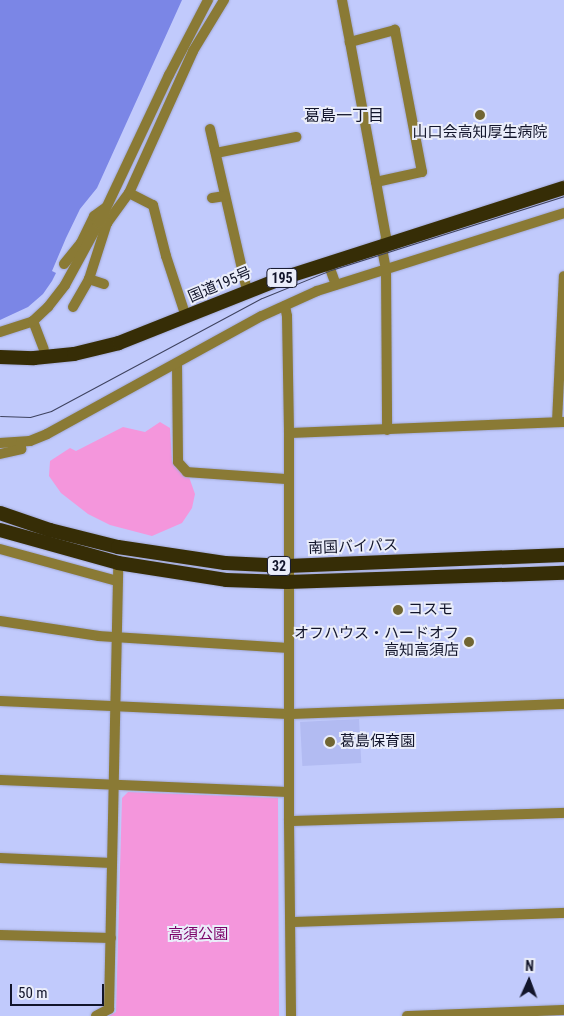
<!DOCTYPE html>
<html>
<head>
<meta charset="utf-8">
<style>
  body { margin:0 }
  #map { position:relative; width:564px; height:1016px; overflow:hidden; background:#c1cafc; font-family:"Roboto Condensed","Noto Sans JP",sans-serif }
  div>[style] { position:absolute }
  .built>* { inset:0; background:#b2bbf2; transform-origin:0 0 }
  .green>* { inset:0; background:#f496dc }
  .water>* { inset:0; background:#7b86e6 }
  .roads { filter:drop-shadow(0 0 1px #a2a9d6) drop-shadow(0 0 1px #a2a9d6) }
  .minor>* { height:10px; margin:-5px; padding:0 5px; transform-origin:5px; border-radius:5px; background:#8a7a35 }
  .tertiary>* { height:10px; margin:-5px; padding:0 5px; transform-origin:5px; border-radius:5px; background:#8a7a35 }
  .trunk>* { height:14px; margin:-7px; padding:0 7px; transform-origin:7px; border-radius:7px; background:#362d06 }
  .tram>* { height:1px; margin:-0.5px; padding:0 0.5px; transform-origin:0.5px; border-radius:0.5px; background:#3e425f }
  .dots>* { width:14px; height:14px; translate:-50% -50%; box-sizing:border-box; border:2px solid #eaedfa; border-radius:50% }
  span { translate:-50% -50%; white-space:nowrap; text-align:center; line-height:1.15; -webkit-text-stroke:4px #eaedfa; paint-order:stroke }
  .shield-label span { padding:1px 4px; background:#eaedfa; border:1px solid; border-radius:4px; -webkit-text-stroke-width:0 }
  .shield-label { font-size:14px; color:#12152b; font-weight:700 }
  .poi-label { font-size:15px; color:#12152b }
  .left { translate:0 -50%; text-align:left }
  .right { translate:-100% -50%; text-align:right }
  .street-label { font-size:15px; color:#12152b }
  .park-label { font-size:15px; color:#7a0167 }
  .neighbourhood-label { font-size:16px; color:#12152b }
  .north { position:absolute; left:504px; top:956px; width:50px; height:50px; -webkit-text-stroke:4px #eaedfa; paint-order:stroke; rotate:2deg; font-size:14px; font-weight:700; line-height:20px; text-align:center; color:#12152b }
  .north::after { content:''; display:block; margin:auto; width:18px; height:22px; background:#12152b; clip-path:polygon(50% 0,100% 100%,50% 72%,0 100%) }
  .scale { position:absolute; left:10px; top:984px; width:94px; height:22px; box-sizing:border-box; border:2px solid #12152b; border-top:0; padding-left:6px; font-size:15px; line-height:18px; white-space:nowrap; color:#12152b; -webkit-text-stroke:4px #eaedfa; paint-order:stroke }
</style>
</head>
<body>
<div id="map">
  <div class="built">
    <div style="left:359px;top:719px;width:44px;height:59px;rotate:87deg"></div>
  </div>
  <div class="green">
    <div style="clip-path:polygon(160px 422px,170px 428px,172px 461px,178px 469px,189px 477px,195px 494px,192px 508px,182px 523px,152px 536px,110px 525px,88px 514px,61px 493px,49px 476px,50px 461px,70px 448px,76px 451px,123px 427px,145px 432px)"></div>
    <div style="clip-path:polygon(128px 792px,278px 798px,279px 1016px,109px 1016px,116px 1012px,122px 798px)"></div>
  </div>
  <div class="water">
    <div style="clip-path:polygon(0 0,182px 0,97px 188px,80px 209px,66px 238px,52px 271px,56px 273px,52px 281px,43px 294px,28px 307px,0 320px)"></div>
  </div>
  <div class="roads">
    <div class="minor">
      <div style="left:342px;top:0;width:43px;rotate:79.2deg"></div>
      <div style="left:210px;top:129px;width:166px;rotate:77.1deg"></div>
      <div style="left:216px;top:153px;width:82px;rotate:-11.3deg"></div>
      <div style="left:376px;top:182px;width:47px;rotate:-12.3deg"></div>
      <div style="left:422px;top:172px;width:145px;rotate:-100.8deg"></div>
      <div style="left:395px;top:30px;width:47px;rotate:165.1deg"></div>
      <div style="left:350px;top:42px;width:142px;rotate:79.5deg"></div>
      <div style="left:376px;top:182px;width:56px;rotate:79.7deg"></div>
      <div style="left:386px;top:237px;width:17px;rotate:100deg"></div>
      <div style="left:383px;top:254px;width:15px;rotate:79deg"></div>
      <div style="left:386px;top:269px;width:161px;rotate:89.6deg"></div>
      <div style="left:129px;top:193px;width:156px;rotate:-65.7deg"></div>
      <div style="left:193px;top:51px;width:60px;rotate:-58.7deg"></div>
      <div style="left:212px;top:198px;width:13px;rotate:-9deg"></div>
      <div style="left:100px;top:220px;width:8px;rotate:23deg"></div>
      <div style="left:107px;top:223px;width:37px;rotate:-54deg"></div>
      <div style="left:129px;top:193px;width:27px;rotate:27deg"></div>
      <div style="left:153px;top:205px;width:53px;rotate:75.7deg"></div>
      <div style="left:166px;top:256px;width:64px;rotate:71.8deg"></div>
      <div style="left:328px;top:263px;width:23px;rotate:70deg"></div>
      <div style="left:64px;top:264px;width:27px;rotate:-51deg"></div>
      <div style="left:81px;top:243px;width:30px;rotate:-64deg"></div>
      <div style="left:94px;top:216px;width:14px;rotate:-36deg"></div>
      <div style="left:104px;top:284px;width:16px;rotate:-162deg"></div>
      <div style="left:89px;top:279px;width:59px;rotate:-72.2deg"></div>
      <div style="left:73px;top:307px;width:32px;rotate:-60deg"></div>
      <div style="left:33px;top:321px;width:30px;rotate:69deg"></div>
      <div style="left:0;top:332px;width:35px;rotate:-18deg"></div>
      <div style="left:33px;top:321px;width:21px;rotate:-43deg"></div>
      <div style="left:48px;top:307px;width:28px;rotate:-52deg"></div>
      <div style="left:65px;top:285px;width:71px;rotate:-61.3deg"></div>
      <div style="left:99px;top:223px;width:164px;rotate:-64.7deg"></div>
      <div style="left:169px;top:75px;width:85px;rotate:-62.5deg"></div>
      <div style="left:177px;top:364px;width:98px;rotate:89.4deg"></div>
      <div style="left:178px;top:462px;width:13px;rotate:48deg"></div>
      <div style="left:187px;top:472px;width:101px;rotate:4deg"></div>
      <div style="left:557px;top:422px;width:146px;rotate:-87.3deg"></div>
      <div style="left:0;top:443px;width:30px;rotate:-4deg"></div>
      <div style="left:30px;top:441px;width:18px;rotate:-22deg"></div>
      <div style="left:47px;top:434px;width:245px;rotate:-28.8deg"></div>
      <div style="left:262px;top:316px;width:60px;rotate:-24.4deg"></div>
      <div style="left:317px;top:291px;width:259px;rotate:-17.5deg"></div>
      <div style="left:0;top:454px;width:22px;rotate:-13deg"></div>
      <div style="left:21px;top:449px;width:7px;rotate:-90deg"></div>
      <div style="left:0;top:549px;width:121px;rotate:15.3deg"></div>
      <div style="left:0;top:621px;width:100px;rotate:8.6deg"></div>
      <div style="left:99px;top:636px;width:189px;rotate:3.6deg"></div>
      <div style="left:0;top:701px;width:289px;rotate:2.6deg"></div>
      <div style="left:0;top:780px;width:289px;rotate:2.4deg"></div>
      <div style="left:289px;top:821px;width:195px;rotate:89.4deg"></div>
      <div style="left:0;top:858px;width:112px;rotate:2.6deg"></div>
      <div style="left:291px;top:922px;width:273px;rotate:-1.9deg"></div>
      <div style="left:0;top:935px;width:111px;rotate:1.5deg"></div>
      <div style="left:96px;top:1016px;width:15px;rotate:-28deg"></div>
      <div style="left:109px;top:1009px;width:446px;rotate:-88.8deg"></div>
      <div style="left:407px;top:1016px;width:157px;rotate:-2.2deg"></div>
    </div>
    <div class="tertiary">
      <div style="left:285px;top:306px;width:10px;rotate:79deg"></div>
      <div style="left:287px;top:316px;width:117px;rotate:89deg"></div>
      <div style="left:289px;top:433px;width:388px;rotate:90deg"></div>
      <div style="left:289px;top:821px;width:275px;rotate:-1.7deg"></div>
      <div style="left:289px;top:433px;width:275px;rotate:-2.3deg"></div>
      <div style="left:289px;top:714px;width:275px;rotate:-2.1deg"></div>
    </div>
    <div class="trunk">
      <div style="left:0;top:357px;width:34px;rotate:2deg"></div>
      <div style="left:34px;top:358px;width:40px;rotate:-5.7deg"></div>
      <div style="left:74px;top:354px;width:46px;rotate:-13.7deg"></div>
      <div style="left:119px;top:343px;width:173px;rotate:-21.7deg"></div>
      <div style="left:280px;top:279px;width:298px;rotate:-17.8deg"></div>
      <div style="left:0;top:513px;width:53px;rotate:18.8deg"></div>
      <div style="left:50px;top:530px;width:70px;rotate:14deg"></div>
      <div style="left:118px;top:547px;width:108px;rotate:8.5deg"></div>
      <div style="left:225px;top:563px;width:62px;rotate:2.8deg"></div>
      <div style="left:287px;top:566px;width:277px;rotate:-2.3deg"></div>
      <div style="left:0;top:530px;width:123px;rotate:15.6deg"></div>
      <div style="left:118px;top:563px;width:109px;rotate:8.9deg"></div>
      <div style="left:226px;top:580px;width:61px;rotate:1.9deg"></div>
      <div style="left:287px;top:582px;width:277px;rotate:-1.9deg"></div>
    </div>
  </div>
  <div class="tram">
    <div style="left:0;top:416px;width:30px;rotate:2deg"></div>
    <div style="left:30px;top:417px;width:22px;rotate:-16deg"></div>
    <div style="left:51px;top:411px;width:239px;rotate:-28.2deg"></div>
    <div style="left:262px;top:298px;width:74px;rotate:-22.1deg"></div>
    <div style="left:331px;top:270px;width:244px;rotate:-17.6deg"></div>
  </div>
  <div class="dots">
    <div style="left:480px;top:115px;background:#716633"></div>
    <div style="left:398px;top:610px;background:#716633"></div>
    <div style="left:469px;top:642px;background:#716633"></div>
    <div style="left:330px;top:742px;background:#716633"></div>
  </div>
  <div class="shield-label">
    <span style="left:282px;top:278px">195</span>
    <span style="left:279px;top:566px">32</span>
  </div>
  <div class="poi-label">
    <span style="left:480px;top:133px">山口会高知厚生病院</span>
    <span class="left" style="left:408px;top:610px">コスモ</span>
    <span class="right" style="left:459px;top:642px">オフハウス・ハードオフ<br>高知高須店</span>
    <span class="left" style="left:340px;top:742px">葛島保育園</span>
  </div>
  <div class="street-label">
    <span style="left:220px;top:285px;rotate:-23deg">国道195号</span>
    <span style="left:353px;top:547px;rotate:-2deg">南国バイパス</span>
  </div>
  <div class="park-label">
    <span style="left:198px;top:935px">高須公園</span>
  </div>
  <div class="neighbourhood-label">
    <span style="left:344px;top:116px">葛島一丁目</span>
  </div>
  <div class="north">N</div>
  <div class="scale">50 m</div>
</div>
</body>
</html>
